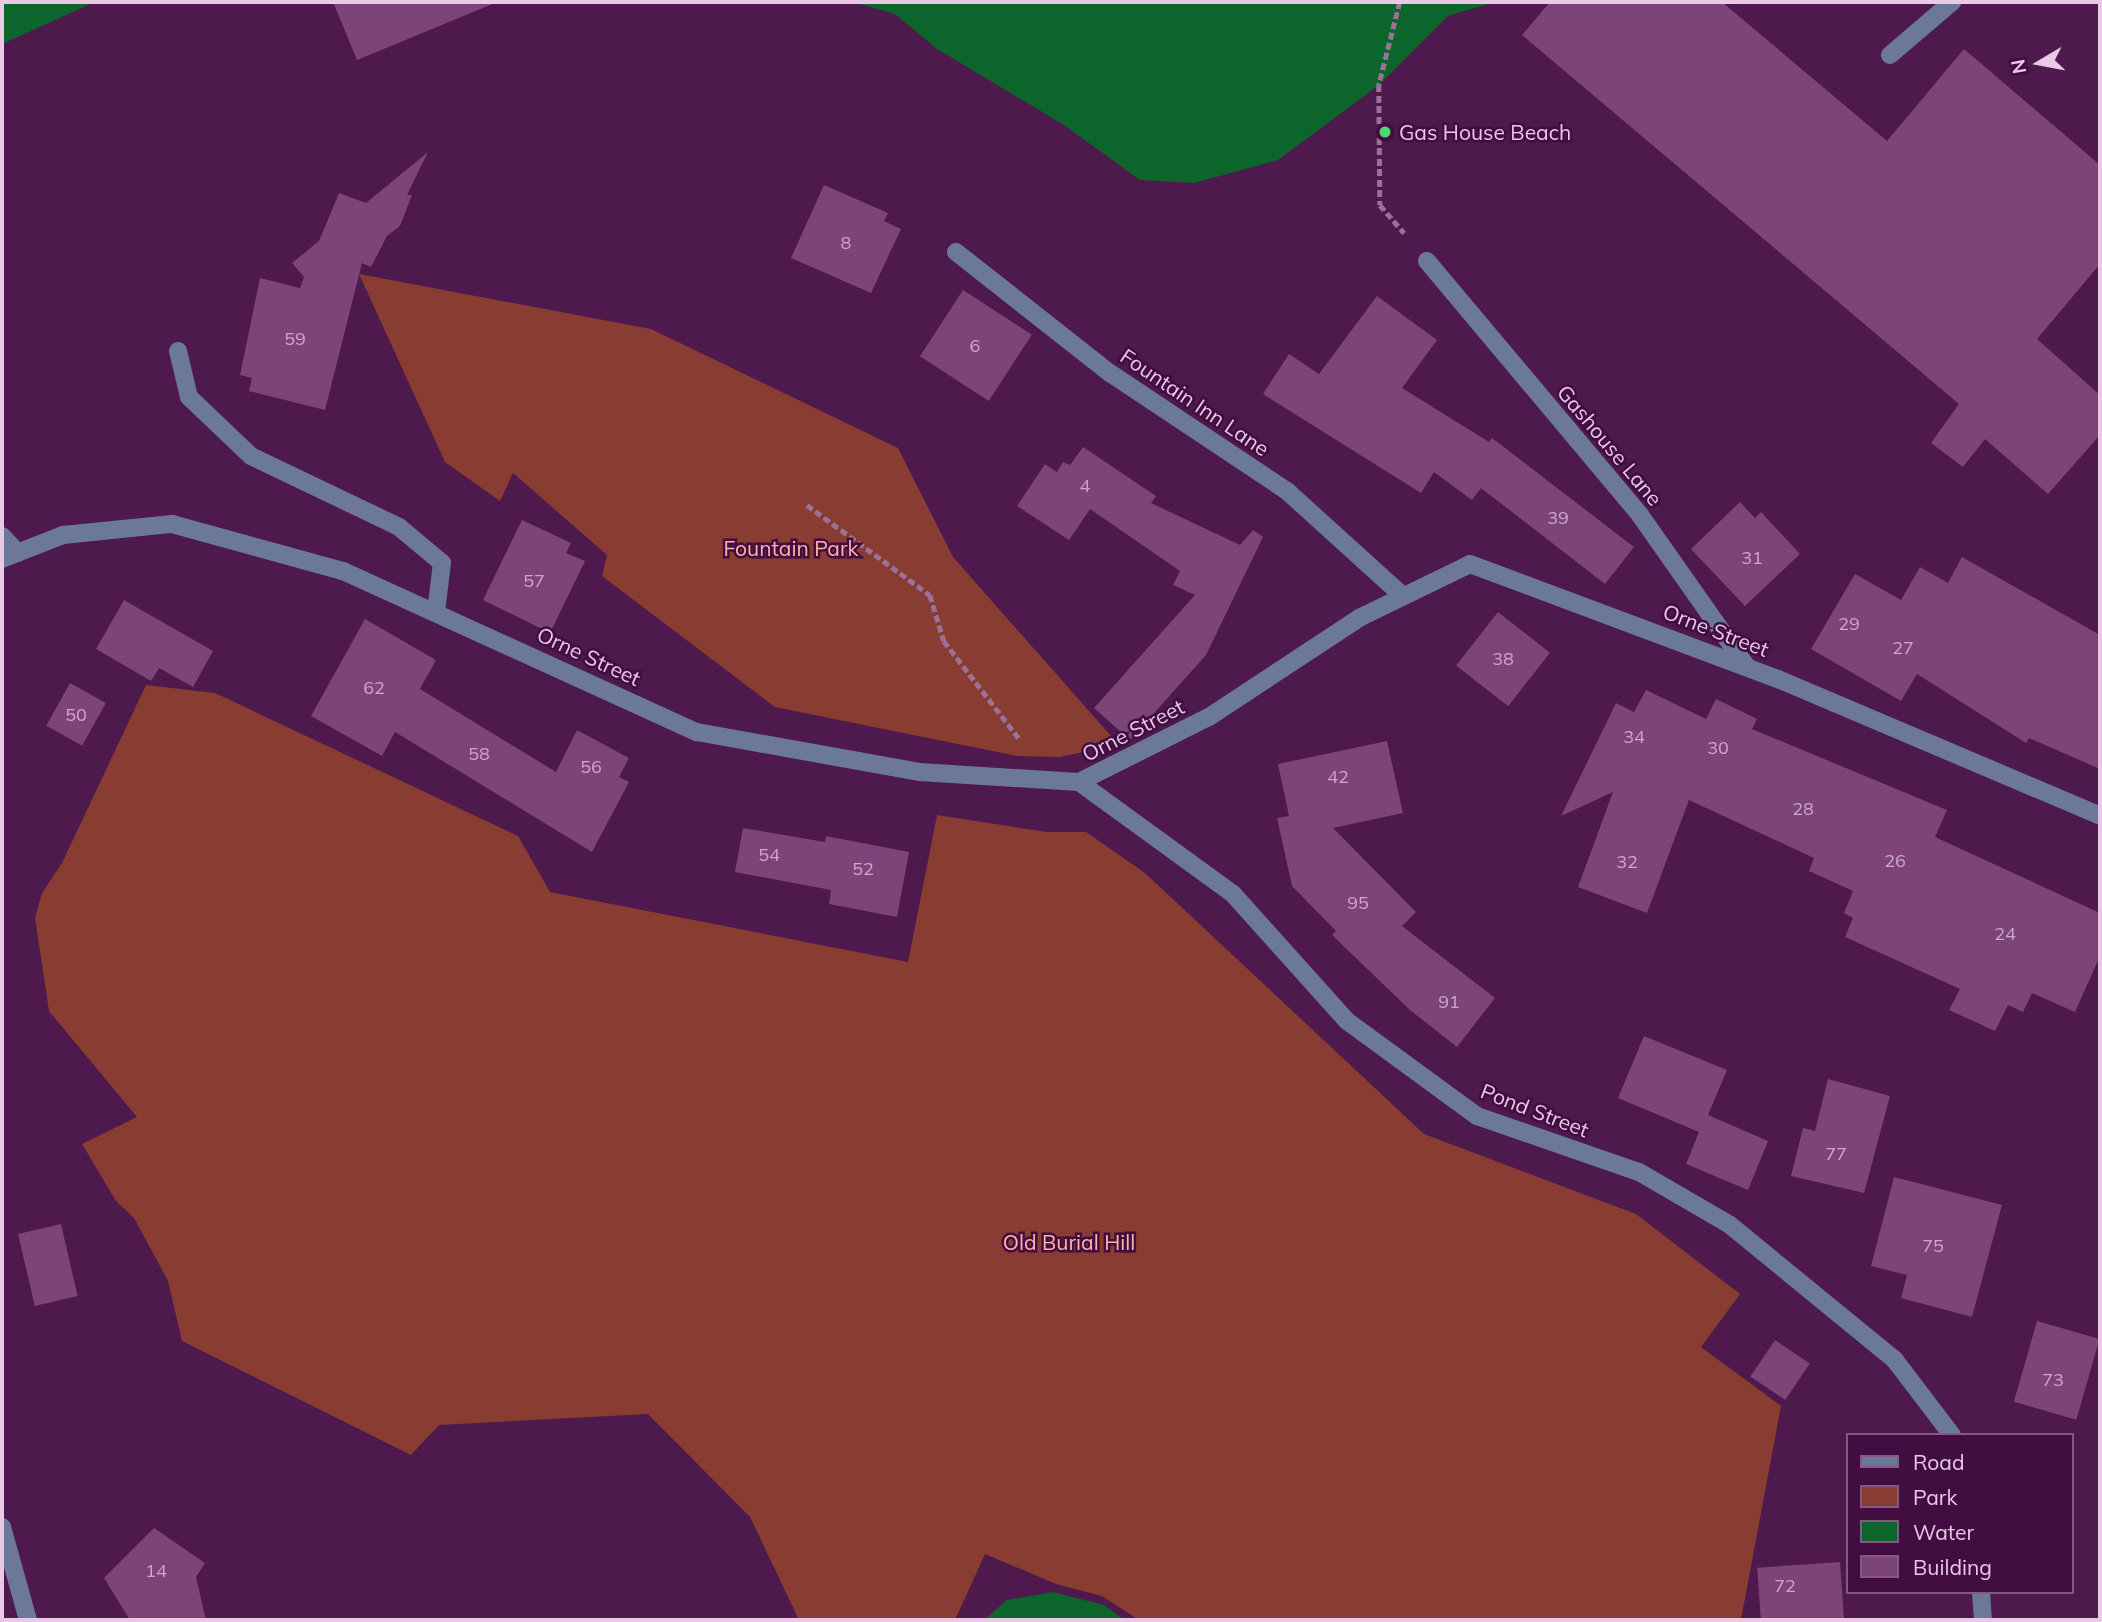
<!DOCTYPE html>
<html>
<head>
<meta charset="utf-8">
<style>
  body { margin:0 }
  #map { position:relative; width:2102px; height:1622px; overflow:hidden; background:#4e194c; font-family:Mulish,sans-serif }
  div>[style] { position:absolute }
  .green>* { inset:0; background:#883c32 }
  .water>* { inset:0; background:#0c652b }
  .building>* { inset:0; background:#7c4479; transform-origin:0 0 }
  .path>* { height:4.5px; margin-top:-2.25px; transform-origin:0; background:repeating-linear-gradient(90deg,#9c7199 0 7px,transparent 0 10.5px) }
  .minor>* { height:18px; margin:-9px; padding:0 9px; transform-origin:9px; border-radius:9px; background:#6c7899 }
  .dots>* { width:19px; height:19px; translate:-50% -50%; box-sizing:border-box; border:4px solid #420d41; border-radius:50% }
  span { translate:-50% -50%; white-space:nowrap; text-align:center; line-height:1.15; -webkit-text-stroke:5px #420d41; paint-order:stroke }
  .number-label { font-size:18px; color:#cea8cb }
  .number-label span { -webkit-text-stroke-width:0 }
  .poi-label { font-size:21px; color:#e9c9e6 }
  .left { translate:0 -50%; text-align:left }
  .street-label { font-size:21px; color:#e9c9e6 }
  .park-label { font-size:21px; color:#ffb4a8 }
  .frame { position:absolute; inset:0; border:4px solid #e9c9e6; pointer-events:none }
  .legend { position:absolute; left:1846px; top:1433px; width:228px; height:161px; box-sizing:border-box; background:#420d41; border:2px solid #855883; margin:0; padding:9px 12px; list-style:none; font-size:21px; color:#e9c9e6 }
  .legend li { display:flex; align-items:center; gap:14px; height:35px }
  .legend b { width:35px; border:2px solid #855883 }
  .north { position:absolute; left:2004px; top:28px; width:70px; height:70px; -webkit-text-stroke:5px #420d41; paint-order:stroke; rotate:260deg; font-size:19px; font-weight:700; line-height:28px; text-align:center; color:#e9c9e6 }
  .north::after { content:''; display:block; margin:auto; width:24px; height:32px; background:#e9c9e6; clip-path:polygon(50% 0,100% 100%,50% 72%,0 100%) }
</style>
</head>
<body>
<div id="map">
  <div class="green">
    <div style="clip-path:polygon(359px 274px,651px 329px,898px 448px,953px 557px,1111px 736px,1083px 752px,1060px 757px,1017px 756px,775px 707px,602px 576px,607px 555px,513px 473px,500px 501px,445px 462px)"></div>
    <div style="clip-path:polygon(146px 685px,215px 693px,518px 836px,550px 892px,908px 962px,937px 815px,1047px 832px,1086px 832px,1145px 873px,1424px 1134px,1636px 1214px,1740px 1294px,1701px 1347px,1781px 1406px,1741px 1620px,1139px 1620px,1102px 1596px,1056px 1584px,985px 1554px,955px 1620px,799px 1620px,750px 1517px,648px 1414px,439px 1425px,411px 1455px,182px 1341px,168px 1281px,134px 1218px,116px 1201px,82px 1144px,137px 1117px,49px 1011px,35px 918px,42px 893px,62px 863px)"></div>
  </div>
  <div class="water">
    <div style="clip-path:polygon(2px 2px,95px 2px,2px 44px)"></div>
    <div style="clip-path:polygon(853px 2px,1495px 2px,1448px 16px,1379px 85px,1278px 160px,1194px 183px,1140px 180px,1064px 125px,937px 49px,895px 14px)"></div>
    <div style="clip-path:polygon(1053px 1592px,1104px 1605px,1125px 1620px,984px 1620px,1007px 1600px)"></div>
  </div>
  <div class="building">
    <div style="clip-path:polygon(333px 2px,494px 2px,495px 3px,357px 60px)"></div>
    <div style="clip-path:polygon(1550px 2px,1722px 2px,1887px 141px,1964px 49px,2100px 165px,2100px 264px,2037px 339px,2100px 395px,2100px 435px,2048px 494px,1985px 439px,1963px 467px,1931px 443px,1959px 404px,1522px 35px)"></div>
    <div style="clip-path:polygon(428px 152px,407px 195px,412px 195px,400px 226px,387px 236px,371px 267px,362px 263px,325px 410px,249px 391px,252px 378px,240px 375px,260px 278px,300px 288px,304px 277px,292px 263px,319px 241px,339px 193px,366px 203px)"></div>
    <div style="clip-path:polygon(824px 185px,888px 213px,884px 221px,901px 229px,871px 293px,791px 258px)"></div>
    <div style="left:963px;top:290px;width:82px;height:79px;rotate:33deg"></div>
    <div style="clip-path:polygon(1377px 296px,1437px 340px,1402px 388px,1489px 442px,1492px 438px,1634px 547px,1605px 584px,1481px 488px,1472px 500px,1434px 472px,1421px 493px,1263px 394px,1289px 354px,1319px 374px)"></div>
    <div style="clip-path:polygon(1083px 447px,1156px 496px,1151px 503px,1240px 545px,1253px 530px,1263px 537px,1206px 655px,1130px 740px,1094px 708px,1195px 595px,1173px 585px,1180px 571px,1090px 509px,1069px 540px,1017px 506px,1045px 464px,1057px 472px,1063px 462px,1070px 465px)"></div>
    <div style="clip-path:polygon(1740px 502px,1755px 518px,1761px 512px,1800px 554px,1745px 606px,1691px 549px)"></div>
    <div style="clip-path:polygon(522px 520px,571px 543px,566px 553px,585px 561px,550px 633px,483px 600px)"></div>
    <div style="clip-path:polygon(1962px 557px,2100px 635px,2100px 769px,2029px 738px,2026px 743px,1917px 674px,1901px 701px,1811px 649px,1855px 574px,1901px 600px,1920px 567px,1948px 583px)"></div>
    <div style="clip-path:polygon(124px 600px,213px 651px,193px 687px,159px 668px,151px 681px,96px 649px)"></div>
    <div style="left:1498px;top:612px;width:66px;height:68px;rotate:38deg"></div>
    <div style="clip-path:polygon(365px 619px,436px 660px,420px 689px,556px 772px,577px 730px,629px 758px,619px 777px,629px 782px,592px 852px,395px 732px,382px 756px,311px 716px)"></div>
    <div style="left:70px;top:683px;width:41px;height:49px;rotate:29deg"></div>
    <div style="clip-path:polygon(1646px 690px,1706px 719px,1716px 699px,1757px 719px,1752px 729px,1947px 810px,1935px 837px,2100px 913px,2100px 956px,2075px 1012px,2032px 993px,2023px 1012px,2008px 1005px,1995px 1031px,1949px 1010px,1960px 989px,1845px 937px,1853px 918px,1844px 913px,1853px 891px,1809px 871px,1814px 858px,1689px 800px,1647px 913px,1578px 887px,1613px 792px,1561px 816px,1616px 703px,1634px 712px)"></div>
    <div style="clip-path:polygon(1387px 741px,1403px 813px,1333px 828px,1416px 912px,1402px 926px,1495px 998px,1457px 1047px,1410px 1010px,1332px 935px,1336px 931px,1292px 886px,1277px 818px,1289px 816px,1278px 764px)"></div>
    <div style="clip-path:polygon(743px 828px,825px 842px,826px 836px,909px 852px,897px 917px,829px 904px,831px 890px,735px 872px)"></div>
    <div style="clip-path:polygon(1644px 1036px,1727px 1070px,1708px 1115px,1768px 1141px,1748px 1190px,1686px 1164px,1699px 1132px,1618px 1098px)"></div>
    <div style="clip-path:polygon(1828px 1079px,1890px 1096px,1864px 1193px,1791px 1176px,1803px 1128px,1815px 1131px)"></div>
    <div style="clip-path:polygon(1894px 1177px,2002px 1205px,1972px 1317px,1901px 1298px,1907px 1275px,1871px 1266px)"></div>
    <div style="left:61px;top:1224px;width:74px;height:44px;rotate:77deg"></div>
    <div style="left:2037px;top:1321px;width:65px;height:84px;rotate:16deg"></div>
    <div style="left:1775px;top:1340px;width:42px;height:44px;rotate:34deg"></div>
    <div style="clip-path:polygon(154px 1528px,205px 1563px,196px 1577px,206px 1620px,130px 1620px,104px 1578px)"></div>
    <div style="left:1840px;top:1562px;width:58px;height:83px;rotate:86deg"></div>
  </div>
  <div class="path">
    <div style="left:1400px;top:2px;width:86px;rotate:104.2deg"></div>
    <div style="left:1379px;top:85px;width:120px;rotate:89.5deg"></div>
    <div style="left:1380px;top:205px;width:37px;rotate:49deg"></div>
    <div style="left:807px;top:505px;width:152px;rotate:36.2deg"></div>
    <div style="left:930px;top:595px;width:48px;rotate:73.1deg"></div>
    <div style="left:944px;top:641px;width:126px;rotate:52.4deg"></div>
  </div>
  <div class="minor">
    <div style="left:1890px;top:55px;width:82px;rotate:-40.5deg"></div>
    <div style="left:956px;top:252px;width:196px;rotate:38.2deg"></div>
    <div style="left:1110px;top:373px;width:213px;rotate:33.7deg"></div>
    <div style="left:1287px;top:491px;width:156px;rotate:42.2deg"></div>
    <div style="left:1427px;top:261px;width:331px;rotate:50deg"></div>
    <div style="left:1640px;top:515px;width:184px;rotate:54.9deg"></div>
    <div style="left:178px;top:351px;width:47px;rotate:76.6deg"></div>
    <div style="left:189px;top:397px;width:86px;rotate:43.6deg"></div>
    <div style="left:251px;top:456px;width:164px;rotate:25.6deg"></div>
    <div style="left:399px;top:527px;width:56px;rotate:39.9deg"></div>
    <div style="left:442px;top:563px;width:49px;rotate:97deg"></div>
    <div style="left:2px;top:536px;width:23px;rotate:47deg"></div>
    <div style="left:2px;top:559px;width:66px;rotate:-21.5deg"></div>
    <div style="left:63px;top:535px;width:110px;rotate:-5.8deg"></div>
    <div style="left:172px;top:524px;width:177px;rotate:15.4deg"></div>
    <div style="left:343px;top:571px;width:389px;rotate:24.5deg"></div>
    <div style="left:697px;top:732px;width:227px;rotate:10.2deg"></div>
    <div style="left:920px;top:772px;width:159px;rotate:3.6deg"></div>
    <div style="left:1079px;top:782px;width:145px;rotate:-26.6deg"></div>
    <div style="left:1209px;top:717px;width:180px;rotate:-33.4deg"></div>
    <div style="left:1359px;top:618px;width:123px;rotate:-25.9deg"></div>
    <div style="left:1470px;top:564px;width:329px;rotate:20.5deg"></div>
    <div style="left:1778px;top:679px;width:350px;rotate:23deg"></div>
    <div style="left:1079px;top:782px;width:190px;rotate:36deg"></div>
    <div style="left:1233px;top:894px;width:171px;rotate:48.1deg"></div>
    <div style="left:1347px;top:1021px;width:161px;rotate:36.2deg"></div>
    <div style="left:1477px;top:1116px;width:171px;rotate:19.1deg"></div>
    <div style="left:1639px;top:1172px;width:105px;rotate:30.2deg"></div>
    <div style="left:1730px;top:1225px;width:212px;rotate:39.3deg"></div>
    <div style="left:1894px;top:1359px;width:96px;rotate:52.7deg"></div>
    <div style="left:2px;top:1527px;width:97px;rotate:74.4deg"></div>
    <div style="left:1981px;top:1592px;width:28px;rotate:86deg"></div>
  </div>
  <div class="dots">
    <div style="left:1385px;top:132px;background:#50d674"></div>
  </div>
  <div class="number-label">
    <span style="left:846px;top:243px">8</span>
    <span style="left:295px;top:339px">59</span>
    <span style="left:975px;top:346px">6</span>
    <span style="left:1085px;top:486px">4</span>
    <span style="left:1558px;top:518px">39</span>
    <span style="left:1752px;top:558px">31</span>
    <span style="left:534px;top:581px">57</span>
    <span style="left:1849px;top:624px">29</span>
    <span style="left:1903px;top:648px">27</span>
    <span style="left:1503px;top:659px">38</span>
    <span style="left:374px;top:688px">62</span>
    <span style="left:76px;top:715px">50</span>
    <span style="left:1634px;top:737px">34</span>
    <span style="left:1718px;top:748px">30</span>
    <span style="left:479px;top:754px">58</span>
    <span style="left:591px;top:767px">56</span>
    <span style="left:1338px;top:777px">42</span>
    <span style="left:1803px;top:809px">28</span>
    <span style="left:769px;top:855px">54</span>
    <span style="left:1895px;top:861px">26</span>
    <span style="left:1627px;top:862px">32</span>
    <span style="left:863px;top:869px">52</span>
    <span style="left:1358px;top:903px">95</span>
    <span style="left:2005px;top:934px">24</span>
    <span style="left:1449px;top:1002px">91</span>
    <span style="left:1836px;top:1154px">77</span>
    <span style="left:1933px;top:1246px">75</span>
    <span style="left:2053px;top:1380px">73</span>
    <span style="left:156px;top:1571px">14</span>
    <span style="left:1785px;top:1586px">72</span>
  </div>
  <div class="poi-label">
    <span class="left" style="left:1399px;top:132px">Gas House Beach</span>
  </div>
  <div class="street-label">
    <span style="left:1195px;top:402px;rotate:34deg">Fountain Inn Lane</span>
    <span style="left:1610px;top:445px;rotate:50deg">Gashouse Lane</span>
    <span style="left:1716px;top:630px;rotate:21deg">Orne Street</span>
    <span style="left:589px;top:656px;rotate:25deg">Orne Street</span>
    <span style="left:1133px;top:730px;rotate:-27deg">Orne Street</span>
    <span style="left:1535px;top:1110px;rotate:21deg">Pond Street</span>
  </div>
  <div class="park-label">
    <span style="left:791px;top:548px">Fountain Park</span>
    <span style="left:1069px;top:1242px">Old Burial Hill</span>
  </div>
  <div class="frame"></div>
  <ul class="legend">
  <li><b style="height:9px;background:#6c7899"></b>Road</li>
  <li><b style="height:19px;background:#883c32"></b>Park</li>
  <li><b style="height:19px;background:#0c652b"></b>Water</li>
  <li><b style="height:19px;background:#7c4479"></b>Building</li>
  </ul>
  <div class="north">N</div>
</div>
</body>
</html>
